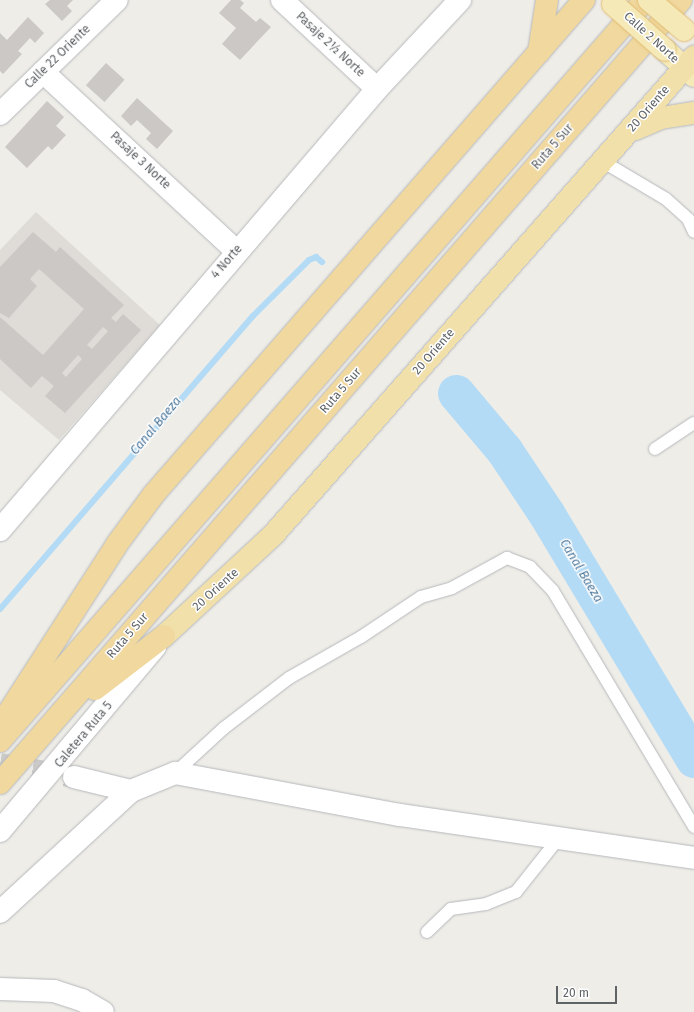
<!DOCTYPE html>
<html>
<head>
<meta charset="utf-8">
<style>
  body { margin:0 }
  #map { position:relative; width:694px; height:1012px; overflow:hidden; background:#efede8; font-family:"Fira Sans",sans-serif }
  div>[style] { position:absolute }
  .education>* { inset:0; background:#dfdcd7 }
  .stream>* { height:6px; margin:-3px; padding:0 3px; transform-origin:3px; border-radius:3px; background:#b3dbf5 }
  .river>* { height:37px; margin:-18.5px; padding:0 18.5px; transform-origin:18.5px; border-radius:18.5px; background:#b3dbf5 }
  .building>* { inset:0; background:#cbc8c5; transform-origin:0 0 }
  .minor-tunnel>* { height:22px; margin-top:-11px; transform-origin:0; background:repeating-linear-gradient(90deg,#cbcac8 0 22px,transparent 0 33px) }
  .roads { filter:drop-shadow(0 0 1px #b5b8bb) drop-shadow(0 0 1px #b5b8bb) }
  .service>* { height:12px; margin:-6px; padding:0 6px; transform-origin:6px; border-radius:6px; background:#fff }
  .minor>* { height:22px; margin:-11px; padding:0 11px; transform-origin:11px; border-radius:11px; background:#fff }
  .tertiary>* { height:22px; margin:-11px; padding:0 11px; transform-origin:11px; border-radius:11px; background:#fff }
  .primary>* { height:22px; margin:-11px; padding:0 11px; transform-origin:11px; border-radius:11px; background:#f5e9b7 }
  .trunk>* { height:22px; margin:-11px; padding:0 11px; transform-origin:11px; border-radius:11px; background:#f2e0aa }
  .motorway>* { height:22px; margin:-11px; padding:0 11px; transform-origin:11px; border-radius:11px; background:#f0d89e }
  .bridges { filter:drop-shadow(0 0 1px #e1bc70) drop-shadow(0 0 1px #e1bc70) }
  .primary-bridge>* { height:22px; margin:-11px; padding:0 11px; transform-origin:11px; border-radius:11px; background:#f5e9b7 }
  span { translate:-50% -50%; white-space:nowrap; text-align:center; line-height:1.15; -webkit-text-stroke:3px #fff; paint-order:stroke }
  .street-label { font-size:12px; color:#5f6366 }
  .water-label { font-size:13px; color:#4c789d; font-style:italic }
  .scale { position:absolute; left:556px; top:986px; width:61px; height:18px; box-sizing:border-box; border:2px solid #5f6366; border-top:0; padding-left:5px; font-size:12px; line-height:14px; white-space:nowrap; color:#5f6366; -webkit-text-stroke:3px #fff; paint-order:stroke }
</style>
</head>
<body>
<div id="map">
  <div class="education">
    <div style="clip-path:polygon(36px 212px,160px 325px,59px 440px,0 390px,0 250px)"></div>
  </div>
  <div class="stream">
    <div style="left:0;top:609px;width:387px;rotate:-49.2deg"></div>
    <div style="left:253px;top:316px;width:79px;rotate:-45deg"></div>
    <div style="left:309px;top:260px;width:8px;rotate:-23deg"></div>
    <div style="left:316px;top:257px;width:8px;rotate:40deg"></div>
  </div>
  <div class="river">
    <div style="left:456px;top:393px;width:75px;rotate:49.9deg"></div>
    <div style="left:504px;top:450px;width:76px;rotate:56.3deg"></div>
    <div style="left:546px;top:513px;width:287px;rotate:59deg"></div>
  </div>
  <div class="building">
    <div style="clip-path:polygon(50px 0,73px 0,67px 6px,72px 11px,62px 21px,45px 4px)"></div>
    <div style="clip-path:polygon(231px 0,240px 0,244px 3px,240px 8px,256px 22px,260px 18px,271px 27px,240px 60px,222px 44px,236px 28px,219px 13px)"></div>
    <div style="clip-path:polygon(28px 17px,44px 33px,35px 43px,30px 38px,18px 51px,22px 54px,3px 74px,0 71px,0 33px,7px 40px)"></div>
    <div style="left:106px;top:63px;width:25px;height:30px;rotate:42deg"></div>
    <div style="clip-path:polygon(137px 98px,173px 131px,157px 149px,146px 139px,151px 133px,137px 120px,131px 126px,121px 116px)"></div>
    <div style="clip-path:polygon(47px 101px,64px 117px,56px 126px,66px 135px,52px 150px,48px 146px,27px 168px,5px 147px)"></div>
    <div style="clip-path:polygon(evenodd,33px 232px,56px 252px,60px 247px,124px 305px,111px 318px,116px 322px,123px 314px,141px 330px,65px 413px,45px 396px,54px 386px,42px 376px,31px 388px,0 359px,0 317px,43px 355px,84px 309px,39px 269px,30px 279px,37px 286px,9px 318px,0 313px,0 267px,33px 232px,103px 327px,108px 331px,92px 349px,87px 345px,103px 327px,33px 232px,78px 355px,82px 359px,66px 377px,62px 373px,78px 355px)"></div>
  </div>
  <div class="minor-tunnel">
    <div style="left:0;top:764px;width:75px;rotate:10deg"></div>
  </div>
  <div class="roads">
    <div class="service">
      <div style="left:602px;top:161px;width:74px;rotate:30.7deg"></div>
      <div style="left:666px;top:199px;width:30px;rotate:42deg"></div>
      <div style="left:688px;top:219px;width:14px;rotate:65deg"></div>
      <div style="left:655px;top:449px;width:47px;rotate:-33.7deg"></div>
      <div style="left:175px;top:773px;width:67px;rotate:-42.6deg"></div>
      <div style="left:224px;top:728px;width:82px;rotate:-37.6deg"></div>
      <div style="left:289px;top:678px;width:83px;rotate:-29.7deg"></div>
      <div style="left:361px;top:637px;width:72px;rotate:-33.7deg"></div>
      <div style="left:421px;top:597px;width:32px;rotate:-16deg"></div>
      <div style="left:452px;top:588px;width:63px;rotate:-28.6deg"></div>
      <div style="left:507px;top:558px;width:25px;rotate:21deg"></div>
      <div style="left:530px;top:567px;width:33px;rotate:46deg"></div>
      <div style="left:553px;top:591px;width:275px;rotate:59.1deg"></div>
      <div style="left:427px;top:932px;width:33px;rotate:-44deg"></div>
      <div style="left:451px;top:909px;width:35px;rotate:-8deg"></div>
      <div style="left:486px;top:904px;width:32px;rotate:-22deg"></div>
      <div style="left:516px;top:892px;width:68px;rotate:-51.6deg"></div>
    </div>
    <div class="minor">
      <div style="left:282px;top:0;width:130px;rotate:43.1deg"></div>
      <div style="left:43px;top:72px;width:263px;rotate:42.8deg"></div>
      <div style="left:0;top:114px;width:163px;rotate:-44.3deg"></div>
      <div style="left:0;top:530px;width:580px;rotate:-49.47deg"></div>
      <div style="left:377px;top:89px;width:122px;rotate:-47deg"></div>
      <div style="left:74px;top:777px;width:59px;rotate:13.8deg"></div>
      <div style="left:131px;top:791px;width:48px;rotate:-22.2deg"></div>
      <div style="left:175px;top:773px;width:229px;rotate:10.6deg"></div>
      <div style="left:400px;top:815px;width:297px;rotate:8.3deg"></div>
      <div style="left:0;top:912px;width:178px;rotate:-42.7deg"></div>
      <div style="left:0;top:989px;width:54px;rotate:2.1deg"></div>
      <div style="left:54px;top:991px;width:29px;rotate:18deg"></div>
      <div style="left:82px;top:1000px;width:24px;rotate:30deg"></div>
    </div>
    <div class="tertiary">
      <div style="left:0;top:831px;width:241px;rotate:-49.9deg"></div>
    </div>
    <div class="primary">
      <div style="left:665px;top:50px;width:39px;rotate:42deg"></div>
    </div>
    <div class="trunk">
      <div style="left:635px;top:129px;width:28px;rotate:-23deg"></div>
      <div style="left:661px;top:118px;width:33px;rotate:-9deg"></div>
      <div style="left:164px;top:636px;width:150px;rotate:-42.8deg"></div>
      <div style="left:274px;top:534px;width:636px;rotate:-48.64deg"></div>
    </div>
    <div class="motorway">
      <div style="left:539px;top:52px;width:53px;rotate:-81.3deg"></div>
      <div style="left:95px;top:689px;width:87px;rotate:-37.5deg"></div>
      <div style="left:7px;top:715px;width:203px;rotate:-57.2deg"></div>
      <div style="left:117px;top:544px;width:62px;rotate:-53.5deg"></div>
      <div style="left:154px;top:494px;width:655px;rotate:-48.96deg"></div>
      <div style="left:0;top:741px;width:982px;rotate:-48.96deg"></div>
      <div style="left:0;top:783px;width:1038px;rotate:-48.99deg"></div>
    </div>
  </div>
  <div class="bridges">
    <div class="primary-bridge">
      <div style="left:649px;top:0;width:46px;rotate:40.6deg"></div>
      <div style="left:613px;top:4px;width:69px;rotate:41.5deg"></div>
    </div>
  </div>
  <div class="street-label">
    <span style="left:651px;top:38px;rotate:42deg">Calle 2 Norte</span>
    <span style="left:330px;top:45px;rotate:43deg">Pasaje 2½ Norte</span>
    <span style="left:58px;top:57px;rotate:-44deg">Calle 22 Oriente</span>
    <span style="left:649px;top:109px;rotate:-49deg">20 Oriente</span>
    <span style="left:553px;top:147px;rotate:-49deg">Ruta 5 Sur</span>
    <span style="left:140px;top:161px;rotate:43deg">Pasaje 3 Norte</span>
    <span style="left:227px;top:262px;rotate:-49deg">4 Norte</span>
    <span style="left:434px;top:352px;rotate:-49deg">20 Oriente</span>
    <span style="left:341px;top:391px;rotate:-49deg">Ruta 5 Sur</span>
    <span style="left:216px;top:590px;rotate:-42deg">20 Oriente</span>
    <span style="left:128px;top:636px;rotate:-49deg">Ruta 5 Sur</span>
    <span style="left:84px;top:735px;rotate:-50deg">Caletera Ruta 5</span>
  </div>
  <div class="water-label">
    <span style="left:156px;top:426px;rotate:-50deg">Canal Baeza</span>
    <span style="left:581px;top:571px;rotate:59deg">Canal Baeza</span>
  </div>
  <div class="scale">20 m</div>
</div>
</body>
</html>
